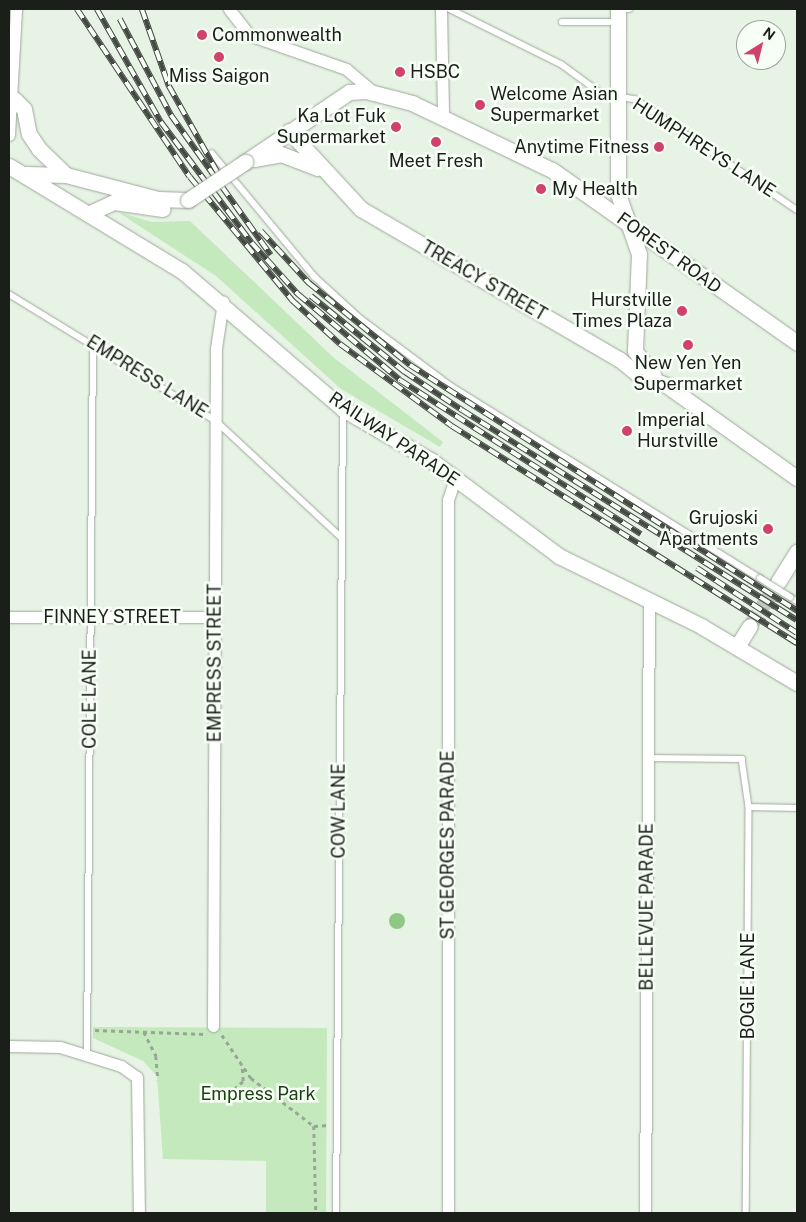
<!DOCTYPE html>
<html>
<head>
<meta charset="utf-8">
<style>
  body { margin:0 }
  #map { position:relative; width:806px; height:1222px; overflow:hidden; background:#e7f3e5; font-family:"Public Sans",sans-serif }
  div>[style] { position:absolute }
  .green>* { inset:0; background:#c3e9bc }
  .water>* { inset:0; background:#8fc885 }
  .round { border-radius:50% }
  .secondary-tunnel>* { height:15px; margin-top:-7.5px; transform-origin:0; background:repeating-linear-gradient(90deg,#bec9bc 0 15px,transparent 0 23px) }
  .path>* { height:2.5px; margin-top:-1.25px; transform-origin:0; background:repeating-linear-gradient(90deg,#9ba499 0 4px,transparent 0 8px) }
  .roads { filter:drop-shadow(0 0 1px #9da79b) drop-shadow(0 0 1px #9da79b) }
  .lane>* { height:5.5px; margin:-2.75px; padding:0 2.75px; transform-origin:2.75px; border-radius:2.75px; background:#fff }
  .street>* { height:11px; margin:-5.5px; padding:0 5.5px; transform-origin:5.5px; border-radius:5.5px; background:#fff }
  .secondary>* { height:15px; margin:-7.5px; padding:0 7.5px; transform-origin:7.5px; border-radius:7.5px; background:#fff }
  .rail>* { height:5.5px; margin-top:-2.75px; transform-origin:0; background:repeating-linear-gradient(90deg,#f7fef6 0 11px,#444a43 0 22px); box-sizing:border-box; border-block:1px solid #444a43 }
  .bridges { filter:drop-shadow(0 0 1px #9da79b) drop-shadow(0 0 1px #9da79b) }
  .lane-bridge>* { height:5.5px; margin:-2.75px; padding:0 2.75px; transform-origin:2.75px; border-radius:2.75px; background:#fff }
  .secondary-bridge>* { height:15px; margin:-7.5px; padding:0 7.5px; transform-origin:7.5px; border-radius:7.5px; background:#fff }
  .dots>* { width:14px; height:14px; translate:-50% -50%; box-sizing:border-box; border:2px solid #f7fef6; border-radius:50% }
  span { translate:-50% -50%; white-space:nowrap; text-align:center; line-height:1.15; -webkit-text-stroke:5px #f7fef6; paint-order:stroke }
  .poi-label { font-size:18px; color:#1b1f1a }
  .left { translate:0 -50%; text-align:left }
  .right { translate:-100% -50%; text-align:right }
  .street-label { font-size:18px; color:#1b1f1a }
  .park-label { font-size:18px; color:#193f12 }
  .frame { position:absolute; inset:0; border:10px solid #1b1f1a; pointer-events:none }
  .north { position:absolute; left:736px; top:20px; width:50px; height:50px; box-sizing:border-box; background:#f7fef6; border:1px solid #9fa59e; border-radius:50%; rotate:36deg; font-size:14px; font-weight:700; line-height:20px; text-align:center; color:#1b1f1a }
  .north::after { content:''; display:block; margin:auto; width:18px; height:22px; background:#d0426b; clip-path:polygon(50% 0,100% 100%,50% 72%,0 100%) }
</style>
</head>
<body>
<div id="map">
  <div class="green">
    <div style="clip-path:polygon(118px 212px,152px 222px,190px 221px,333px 357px,443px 442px,440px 447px,341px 389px,216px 276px)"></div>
    <div style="clip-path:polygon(93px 1027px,327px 1028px,326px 1213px,266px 1213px,266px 1161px,163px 1159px,157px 1076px,143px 1061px,93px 1038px)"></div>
  </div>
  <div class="water">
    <div class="round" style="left:389px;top:913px;width:16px;height:16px"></div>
  </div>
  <div class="secondary-tunnel">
    <div style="left:750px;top:626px;width:52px;rotate:-57.5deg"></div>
  </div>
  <div class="path">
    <div style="left:763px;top:622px;width:27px;rotate:-57deg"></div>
    <div style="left:95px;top:1030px;width:109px;rotate:2.1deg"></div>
    <div style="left:144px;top:1032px;width:27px;rotate:63deg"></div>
    <div style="left:156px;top:1056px;width:24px;rotate:85deg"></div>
    <div style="left:222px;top:1035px;width:52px;rotate:56deg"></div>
    <div style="left:251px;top:1078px;width:79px;rotate:37.3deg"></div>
    <div style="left:314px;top:1126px;width:87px;rotate:88.7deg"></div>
    <div style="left:222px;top:1100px;width:28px;rotate:-42deg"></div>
    <div style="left:243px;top:1081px;width:13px;rotate:-94deg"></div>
    <div style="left:314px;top:1126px;width:15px;rotate:-4deg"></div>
  </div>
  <div class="roads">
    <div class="lane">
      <div style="left:450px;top:9px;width:124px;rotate:26.4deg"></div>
      <div style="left:561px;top:64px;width:51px;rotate:36.2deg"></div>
      <div style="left:602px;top:94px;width:33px;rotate:9deg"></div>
      <div style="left:635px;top:99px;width:196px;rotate:34.4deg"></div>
      <div style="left:622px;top:9px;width:7px"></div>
      <div style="left:562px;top:22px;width:54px"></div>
      <div style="left:212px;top:153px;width:160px;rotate:50.3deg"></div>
      <div style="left:314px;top:276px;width:64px;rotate:42.5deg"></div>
      <div style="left:361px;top:319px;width:112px;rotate:36.7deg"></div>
      <div style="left:451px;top:386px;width:364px;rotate:31.9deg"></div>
      <div style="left:9px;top:294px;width:241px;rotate:31.5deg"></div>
      <div style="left:215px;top:420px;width:171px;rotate:42.9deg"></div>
      <div style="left:790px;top:597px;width:8px;rotate:30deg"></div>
      <div style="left:647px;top:758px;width:95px;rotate:0.6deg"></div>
      <div style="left:742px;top:759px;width:49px;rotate:81.7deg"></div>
      <div style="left:749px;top:807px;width:406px;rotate:90.4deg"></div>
      <div style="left:749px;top:807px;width:48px;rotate:1.2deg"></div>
      <div style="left:87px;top:1055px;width:712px;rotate:-89.52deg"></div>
      <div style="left:336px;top:1213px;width:802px;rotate:-89.5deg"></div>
    </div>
    <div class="street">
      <div style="left:229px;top:9px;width:33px;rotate:52deg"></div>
      <div style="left:249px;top:35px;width:103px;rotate:19.3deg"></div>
      <div style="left:346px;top:69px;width:38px;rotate:40deg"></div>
      <div style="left:441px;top:9px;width:106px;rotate:88.9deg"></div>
      <div style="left:9px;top:135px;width:126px;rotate:-86.8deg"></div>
      <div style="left:9px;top:617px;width:207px"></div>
      <div style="left:213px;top:1026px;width:678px;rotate:-89.75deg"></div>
      <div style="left:216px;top:348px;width:47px;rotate:-81.3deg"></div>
      <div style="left:9px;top:1046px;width:51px;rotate:1.1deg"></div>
      <div style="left:60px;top:1047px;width:64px;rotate:17.3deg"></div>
      <div style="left:121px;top:1066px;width:19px;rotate:35deg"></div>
      <div style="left:137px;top:1077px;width:136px;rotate:89.2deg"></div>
      <div style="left:448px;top:1213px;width:713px;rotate:-90deg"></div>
      <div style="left:448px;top:500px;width:23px;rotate:-72deg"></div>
      <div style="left:645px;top:1213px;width:612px;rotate:-89.63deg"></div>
    </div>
    <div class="secondary">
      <div style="left:618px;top:9px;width:185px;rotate:90deg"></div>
      <div style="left:618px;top:194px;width:64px;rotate:70.7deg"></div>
      <div style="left:639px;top:254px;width:97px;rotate:92.4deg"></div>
      <div style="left:635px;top:351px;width:31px;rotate:53deg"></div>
      <div style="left:14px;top:99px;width:14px;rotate:45deg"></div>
      <div style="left:24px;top:109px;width:25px;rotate:79deg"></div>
      <div style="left:29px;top:134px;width:18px;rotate:56deg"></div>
      <div style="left:39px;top:149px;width:37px;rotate:44deg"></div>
      <div style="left:289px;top:131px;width:106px;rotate:47.3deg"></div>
      <div style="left:361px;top:209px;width:298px;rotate:30.2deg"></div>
      <div style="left:619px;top:359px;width:26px;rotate:39deg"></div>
      <div style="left:639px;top:375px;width:29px;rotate:20deg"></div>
      <div style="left:666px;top:385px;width:161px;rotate:35.4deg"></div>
      <div style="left:254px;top:159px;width:27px;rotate:-10deg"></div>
      <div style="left:281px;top:154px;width:39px;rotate:21deg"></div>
      <div style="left:245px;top:162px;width:125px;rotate:-33.9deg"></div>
      <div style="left:349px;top:92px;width:17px;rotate:-3deg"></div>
      <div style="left:366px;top:91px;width:48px;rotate:14.6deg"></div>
      <div style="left:412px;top:103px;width:155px;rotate:25.6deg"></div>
      <div style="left:552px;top:170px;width:300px;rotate:35.2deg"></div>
      <div style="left:9px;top:166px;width:202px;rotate:31.3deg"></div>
      <div style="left:182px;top:271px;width:212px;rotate:40.6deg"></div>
      <div style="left:343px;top:409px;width:103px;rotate:30.3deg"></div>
      <div style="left:432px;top:461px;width:159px;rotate:36.8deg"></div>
      <div style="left:559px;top:556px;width:158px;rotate:26.2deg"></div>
      <div style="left:701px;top:626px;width:112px;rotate:30.7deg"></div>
      <div style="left:26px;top:174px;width:40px;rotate:1.4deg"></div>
      <div style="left:66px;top:175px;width:95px;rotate:14.6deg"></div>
      <div style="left:158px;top:199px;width:30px;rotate:2deg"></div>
      <div style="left:90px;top:213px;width:26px;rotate:-25deg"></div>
      <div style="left:114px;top:202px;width:49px;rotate:8.3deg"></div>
      <div style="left:778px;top:582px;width:36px;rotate:-58deg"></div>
      <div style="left:738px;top:645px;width:22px;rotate:-58deg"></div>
    </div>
  </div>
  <div class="rail">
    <div style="left:77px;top:9px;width:202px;rotate:56.1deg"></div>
    <div style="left:190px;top:177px;width:160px;rotate:50.3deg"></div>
    <div style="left:292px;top:300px;width:65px;rotate:42.5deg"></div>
    <div style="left:340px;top:344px;width:139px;rotate:36.2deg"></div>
    <div style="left:452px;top:426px;width:408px;rotate:32.2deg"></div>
    <div style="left:97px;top:9px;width:130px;rotate:60.5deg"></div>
    <div style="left:161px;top:122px;width:151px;rotate:53.1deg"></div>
    <div style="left:252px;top:243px;width:69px;rotate:48deg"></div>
    <div style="left:298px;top:294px;width:133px;rotate:40.1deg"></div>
    <div style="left:400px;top:380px;width:286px;rotate:32.6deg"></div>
    <div style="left:142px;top:9px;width:82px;rotate:70.7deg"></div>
    <div style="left:169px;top:86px;width:102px;rotate:60.7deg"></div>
    <div style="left:120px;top:19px;width:109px;rotate:62deg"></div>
    <div style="left:171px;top:115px;width:172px;rotate:54.5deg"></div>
    <div style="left:261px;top:231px;width:71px;rotate:47.3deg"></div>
    <div style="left:309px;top:283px;width:130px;rotate:39.1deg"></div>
    <div style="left:410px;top:365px;width:459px;rotate:32.4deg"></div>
    <div style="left:311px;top:296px;width:121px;rotate:39deg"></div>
    <div style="left:405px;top:372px;width:69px;rotate:33.7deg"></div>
    <div style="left:462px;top:410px;width:395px;rotate:32.1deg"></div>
    <div style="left:697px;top:568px;width:119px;rotate:33deg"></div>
  </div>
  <div class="bridges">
    <div class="lane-bridge">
      <div style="left:760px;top:578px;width:36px;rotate:32deg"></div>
    </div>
    <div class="secondary-bridge">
      <div style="left:188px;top:200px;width:69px;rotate:-33.7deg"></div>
    </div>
  </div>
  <div class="dots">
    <div style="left:202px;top:35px;background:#d0426b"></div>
    <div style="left:219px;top:57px;background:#d0426b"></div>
    <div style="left:400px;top:72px;background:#d0426b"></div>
    <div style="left:480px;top:105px;background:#d0426b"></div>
    <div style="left:396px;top:127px;background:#d0426b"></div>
    <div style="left:436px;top:142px;background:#d0426b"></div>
    <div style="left:659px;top:147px;background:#d0426b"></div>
    <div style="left:541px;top:189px;background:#d0426b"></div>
    <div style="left:682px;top:311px;background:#d0426b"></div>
    <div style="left:688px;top:345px;background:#d0426b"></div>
    <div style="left:627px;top:431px;background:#d0426b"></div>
    <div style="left:768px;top:529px;background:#d0426b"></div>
  </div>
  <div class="poi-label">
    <span class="left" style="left:212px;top:35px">Commonwealth</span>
    <span class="left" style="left:410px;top:72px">HSBC</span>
    <span style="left:219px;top:76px">Miss Saigon</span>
    <span class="left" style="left:490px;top:105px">Welcome Asian<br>Supermarket</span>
    <span class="right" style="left:386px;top:127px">Ka Lot Fuk<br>Supermarket</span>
    <span class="right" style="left:649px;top:147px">Anytime Fitness</span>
    <span style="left:436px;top:161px">Meet Fresh</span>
    <span class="left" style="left:552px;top:189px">My Health</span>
    <span class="right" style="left:672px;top:311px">Hurstville<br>Times Plaza</span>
    <span style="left:688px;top:374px">New Yen Yen<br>Supermarket</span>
    <span class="left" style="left:637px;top:431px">Imperial<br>Hurstville</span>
    <span class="right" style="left:758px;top:529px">Grujoski<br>Apartments</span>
  </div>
  <div class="street-label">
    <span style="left:704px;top:148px;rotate:33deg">HUMPHREYS LANE</span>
    <span style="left:669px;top:253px;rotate:36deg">FOREST ROAD</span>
    <span style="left:484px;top:281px;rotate:30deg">TREACY STREET</span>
    <span style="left:147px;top:377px;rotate:32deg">EMPRESS LANE</span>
    <span style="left:394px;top:439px;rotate:34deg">RAILWAY PARADE</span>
    <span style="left:112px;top:617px">FINNEY STREET</span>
    <span style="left:215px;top:663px;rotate:-90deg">EMPRESS STREET</span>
    <span style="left:90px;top:699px;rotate:-90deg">COLE LANE</span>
    <span style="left:339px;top:811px;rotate:-90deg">COW LANE</span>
    <span style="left:448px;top:845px;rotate:-90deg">ST GEORGES PARADE</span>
    <span style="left:647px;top:907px;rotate:-90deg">BELLEVUE PARADE</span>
    <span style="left:748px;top:986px;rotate:-90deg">BOGIE LANE</span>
  </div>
  <div class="park-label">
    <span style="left:258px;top:1094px">Empress Park</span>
  </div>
  <div class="frame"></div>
  <div class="north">N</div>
</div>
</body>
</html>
